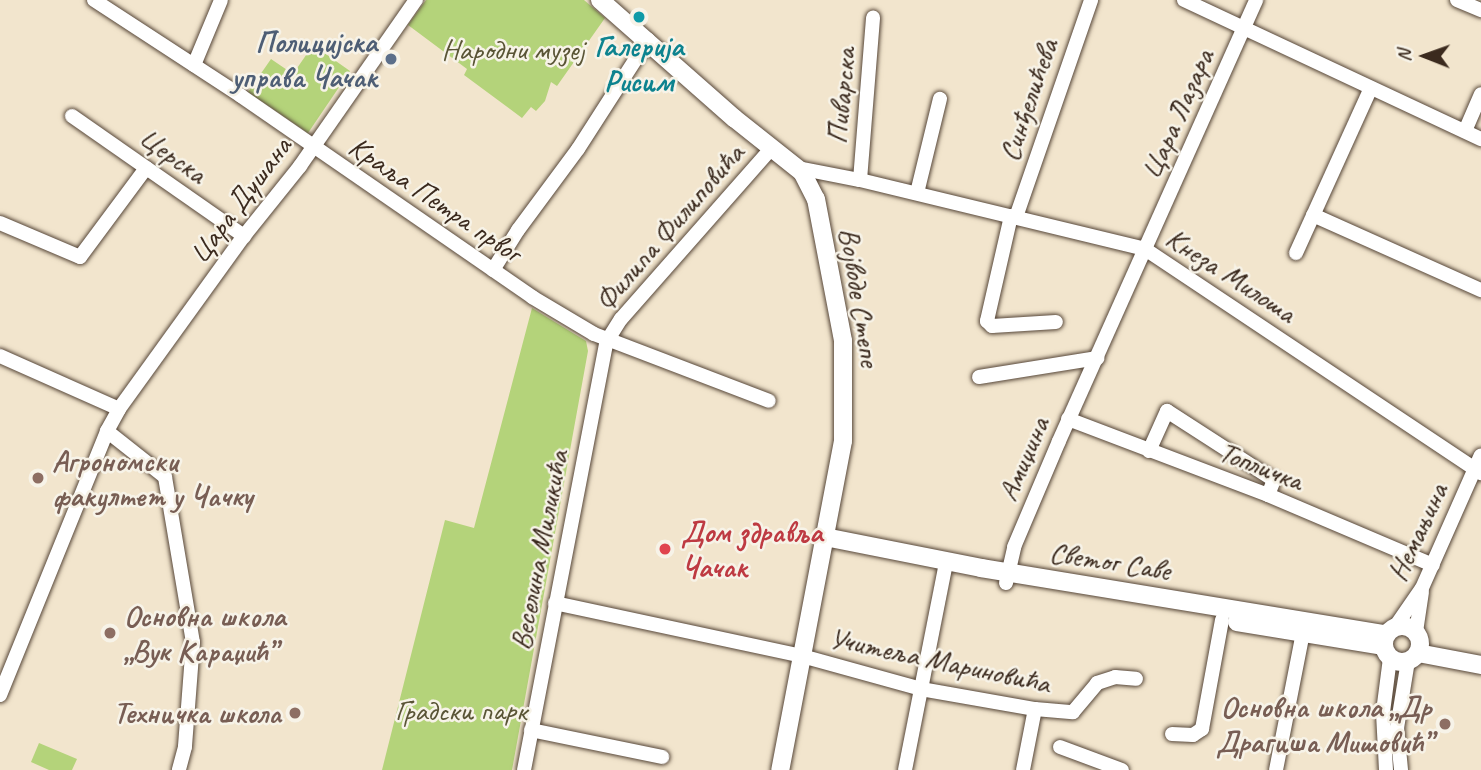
<!DOCTYPE html>
<html>
<head>
<meta charset="utf-8">
<style>
  body { margin:0 }
  #map { position:relative; width:1481px; height:770px; overflow:hidden; background:#f2e5cd; font-family:Caveat,sans-serif }
  div>[style] { position:absolute }
  .green>* { inset:0; background:#b4d37a }
  .roads { filter:drop-shadow(0 0 2px #564638) drop-shadow(0 0 2px #564638) }
  .minor>* { height:14px; margin:-7px; padding:0 7px; transform-origin:7px; border-radius:7px; background:#fff }
  .major>* { height:18px; margin:-9px; padding:0 9px; transform-origin:9px; border-radius:9px; background:#fff }
  .major>.ring { margin:-9px; padding:0; box-sizing:content-box; background:none; border:18px solid #fff; border-radius:50% }
  .dots>* { width:19px; height:19px; translate:-50% -50%; box-sizing:border-box; border:4px solid #f7f3e8; border-radius:50% }
  span { translate:-50% -50%; white-space:nowrap; text-align:center; line-height:1.15; -webkit-text-stroke:5px #f7f3e8; paint-order:stroke }
  .service-label { font-size:30px; color:#4e5e75; font-weight:700 }
  .right { translate:-100% -50%; text-align:right }
  .culture-label { font-size:30px; color:#0d838f; font-weight:700 }
  .park-label { font-size:30px; color:#595435 }
  .street-label { font-size:30px; color:#3b2a1e }
  .education-label { font-size:30px; color:#785e54; font-weight:700 }
  .left { translate:0 -50%; text-align:left }
  .health-label { font-size:30px; color:#be3a42; font-weight:700 }
  .north { position:absolute; left:1390px; top:21px; width:70px; height:70px; -webkit-text-stroke:5px #f7f3e8; paint-order:stroke; rotate:271deg; font-size:19px; font-weight:700; line-height:28px; text-align:center; color:#3b2a1e }
  .north::after { content:''; display:block; margin:auto; width:24px; height:32px; background:#3b2a1e; clip-path:polygon(50% 0,100% 100%,50% 72%,0 100%) }
</style>
</head>
<body>
<div id="map">
  <div class="green">
    <div style="clip-path:polygon(426px 0,584px 0,605px 18px,557px 86px,551px 82px,545px 101px,536px 111px,531px 107px,522px 118px,464px 75px,467px 69px,408px 25px)"></div>
    <div style="clip-path:polygon(313px 45px,350px 71px,308px 133px,248px 92px,271px 59px,293px 74px)"></div>
    <div style="clip-path:polygon(532px 308px,586px 341px,588px 351px,512px 770px,382px 770px,445px 520px,474px 528px)"></div>
    <div style="clip-path:polygon(39px 743px,77px 759px,72px 770px,49px 770px,31px 762px)"></div>
  </div>
  <div class="roads">
    <div class="minor">
      <div style="left:94px;top:0;width:176px;rotate:33.1deg"></div>
      <div style="left:241px;top:96px;width:354px;rotate:34.6deg"></div>
      <div style="left:532px;top:297px;width:72px;rotate:30.8deg"></div>
      <div style="left:594px;top:334px;width:187px;rotate:20.9deg"></div>
      <div style="left:1184px;top:0;width:328px;rotate:25.1deg"></div>
      <div style="left:1457px;top:0;width:26px;rotate:23deg"></div>
      <div style="left:194px;top:65px;width:70px;rotate:-67.4deg"></div>
      <div style="left:72px;top:116px;width:210px;rotate:34.9deg"></div>
      <div style="left:1465px;top:131px;width:40px;rotate:-66.6deg"></div>
      <div style="left:798px;top:168px;width:63px;rotate:11deg"></div>
      <div style="left:860px;top:180px;width:293px;rotate:13.6deg"></div>
      <div style="left:1145px;top:249px;width:404px;rotate:33.7deg"></div>
      <div style="left:860px;top:180px;width:163px;rotate:-85.4deg"></div>
      <div style="left:917px;top:193px;width:97px;rotate:-76.3deg"></div>
      <div style="left:1313px;top:215px;width:184px;rotate:24.1deg"></div>
      <div style="left:1011px;top:216px;width:108px;rotate:102.9deg"></div>
      <div style="left:987px;top:321px;width:7px;rotate:45deg"></div>
      <div style="left:992px;top:326px;width:64px;rotate:-3.6deg"></div>
      <div style="left:1016px;top:217px;width:230px;rotate:-70.9deg"></div>
      <div style="left:0;top:223px;width:87px;rotate:23deg"></div>
      <div style="left:80px;top:257px;width:111px;rotate:-53.4deg"></div>
      <div style="left:1296px;top:253px;width:181px;rotate:-65.6deg"></div>
      <div style="left:493px;top:270px;width:47px;rotate:-58deg"></div>
      <div style="left:518px;top:230px;width:101px;rotate:-53.5deg"></div>
      <div style="left:578px;top:149px;width:130px;rotate:-57.3deg"></div>
      <div style="left:0;top:356px;width:130px;rotate:24deg"></div>
      <div style="left:979px;top:377px;width:120px;rotate:-9.1deg"></div>
      <div style="left:1068px;top:419px;width:214px;rotate:20.8deg"></div>
      <div style="left:1268px;top:495px;width:179px;rotate:23deg"></div>
      <div style="left:107px;top:431px;width:74px;rotate:38.4deg"></div>
      <div style="left:165px;top:477px;width:167px;rotate:80.4deg"></div>
      <div style="left:193px;top:642px;width:105px;rotate:94.4deg"></div>
      <div style="left:185px;top:747px;width:24px;rotate:105deg"></div>
      <div style="left:1149px;top:451px;width:44px;rotate:-65.8deg"></div>
      <div style="left:1167px;top:411px;width:127px;rotate:32.8deg"></div>
      <div style="left:1274px;top:480px;width:16px;rotate:112deg"></div>
      <div style="left:1006px;top:583px;width:37px;rotate:-77deg"></div>
      <div style="left:1014px;top:547px;width:115px;rotate:-67deg"></div>
      <div style="left:1059px;top:441px;width:483px;rotate:-65.9deg"></div>
      <div style="left:555px;top:603px;width:253px;rotate:12.1deg"></div>
      <div style="left:802px;top:656px;width:123px;rotate:15.5deg"></div>
      <div style="left:921px;top:689px;width:116px;rotate:10deg"></div>
      <div style="left:1035px;top:709px;width:38px;rotate:5deg"></div>
      <div style="left:1073px;top:712px;width:38px;rotate:-50deg"></div>
      <div style="left:1097px;top:683px;width:19px;rotate:-18deg"></div>
      <div style="left:1115px;top:677px;width:21px;rotate:5deg"></div>
      <div style="left:1395px;top:627px;width:47px;rotate:-55.3deg"></div>
      <div style="left:1422px;top:588px;width:145px;rotate:-66.1deg"></div>
      <div style="left:1416px;top:632px;width:40px;rotate:-81.5deg"></div>
      <div style="left:0;top:695px;width:285px;rotate:-67.9deg"></div>
      <div style="left:107px;top:431px;width:25px;rotate:-61deg"></div>
      <div style="left:119px;top:409px;width:213px;rotate:-54.2deg"></div>
      <div style="left:244px;top:236px;width:90px;rotate:-51.3deg"></div>
      <div style="left:300px;top:166px;width:203px;rotate:-55.1deg"></div>
      <div style="left:531px;top:730px;width:134px;rotate:11.6deg"></div>
      <div style="left:1172px;top:734px;width:21px;rotate:3deg"></div>
      <div style="left:1193px;top:735px;width:11px;rotate:-34deg"></div>
      <div style="left:1202px;top:729px;width:111px;rotate:-79.6deg"></div>
      <div style="left:1060px;top:747px;width:66px;rotate:20.4deg"></div>
      <div style="left:524px;top:770px;width:437px;rotate:-79.1deg"></div>
      <div style="left:607px;top:341px;width:26px;rotate:-58deg"></div>
      <div style="left:621px;top:319px;width:227px;rotate:-48.6deg"></div>
      <div style="left:905px;top:770px;width:212px;rotate:-78.8deg"></div>
      <div style="left:1023px;top:770px;width:62px;rotate:-78.9deg"></div>
      <div style="left:1276px;top:770px;width:151px;rotate:-78.9deg"></div>
      <div style="left:1386px;top:770px;width:58px;rotate:-93deg"></div>
      <div style="left:1383px;top:712px;width:54px;rotate:-82.6deg"></div>
      <div style="left:1401px;top:770px;width:42px;rotate:-95.4deg"></div>
      <div style="left:1397px;top:728px;width:68px;rotate:-80.7deg"></div>
    </div>
    <div class="major">
      <div style="left:600px;top:0;width:179px;rotate:41.4deg"></div>
      <div style="left:734px;top:118px;width:87px;rotate:38.5deg"></div>
      <div style="left:802px;top:172px;width:30px;rotate:63deg"></div>
      <div style="left:816px;top:199px;width:145px;rotate:79.2deg"></div>
      <div style="left:843px;top:341px;width:100px;rotate:90deg"></div>
      <div style="left:843px;top:441px;width:335px;rotate:100.8deg"></div>
      <div style="left:825px;top:537px;width:159px;rotate:11.2deg"></div>
      <div style="left:981px;top:568px;width:410px;rotate:9.3deg"></div>
      <div style="left:1237px;top:622px;width:149px;rotate:9.3deg"></div>
      <div class="ring" style="left:1384px;top:626px;width:18px;height:18px"></div>
      <div style="left:1418px;top:653px;width:64px;rotate:10.8deg"></div>
    </div>
  </div>
  <div class="dots">
    <div style="left:639px;top:17px;background:#0f9aa8"></div>
    <div style="left:391px;top:59px;background:#5c6f8a"></div>
    <div style="left:38px;top:478px;background:#8d6e63"></div>
    <div style="left:665px;top:549px;background:#e0444e"></div>
    <div style="left:110px;top:633px;background:#8d6e63"></div>
    <div style="left:295px;top:713px;background:#8d6e63"></div>
    <div style="left:1445px;top:724px;background:#8d6e63"></div>
  </div>
  <div class="service-label">
    <span class="right" style="left:377px;top:59px">Полицијска<br>управа Чачак</span>
  </div>
  <div class="culture-label">
    <span style="left:639px;top:63px">Галерија<br>Рисим</span>
  </div>
  <div class="park-label">
    <span style="left:513px;top:49px">Народни музеј</span>
    <span style="left:461px;top:710px">Градски парк</span>
  </div>
  <div class="street-label">
    <span style="left:841px;top:96px;rotate:-85deg">Пиварска</span>
    <span style="left:1028px;top:100px;rotate:-71deg">Синђелићева</span>
    <span style="left:1177px;top:114px;rotate:-66deg">Цара Лазара</span>
    <span style="left:173px;top:155px;rotate:35deg">Церска</span>
    <span style="left:435px;top:199px;rotate:34deg">Краља Петра првог</span>
    <span style="left:240px;top:200px;rotate:-53deg">Цара Душана</span>
    <span style="left:669px;top:227px;rotate:-49deg">Филипа Филиповића</span>
    <span style="left:1231px;top:275px;rotate:33deg">Кнеза Милоша</span>
    <span style="left:860px;top:297px;rotate:81deg">Војводе Степе</span>
    <span style="left:1023px;top:459px;rotate:-67deg">Амиџина</span>
    <span style="left:1261px;top:466px;rotate:21deg">Топличка</span>
    <span style="left:1417px;top:532px;rotate:-65deg">Немањина</span>
    <span style="left:539px;top:550px;rotate:-79deg">Веселина Миликића</span>
    <span style="left:1110px;top:561px;rotate:9deg">Светог Саве</span>
    <span style="left:940px;top:660px;rotate:12deg">Учитеља Мариновића</span>
  </div>
  <div class="education-label">
    <span class="left" style="left:52px;top:478px">Агрономски<br>факултет у Чачку</span>
    <span class="left" style="left:124px;top:633px">Основна школа<br>„Вук Караџић”</span>
    <span class="right" style="left:1431px;top:724px">Основна школа „Др<br>Драгиша Мишовић”</span>
    <span class="right" style="left:281px;top:713px">Техничка школа</span>
  </div>
  <div class="health-label">
    <span class="left" style="left:681px;top:549px">Дом здравља<br>Чачак</span>
  </div>
  <div class="north">N</div>
</div>
</body>
</html>
